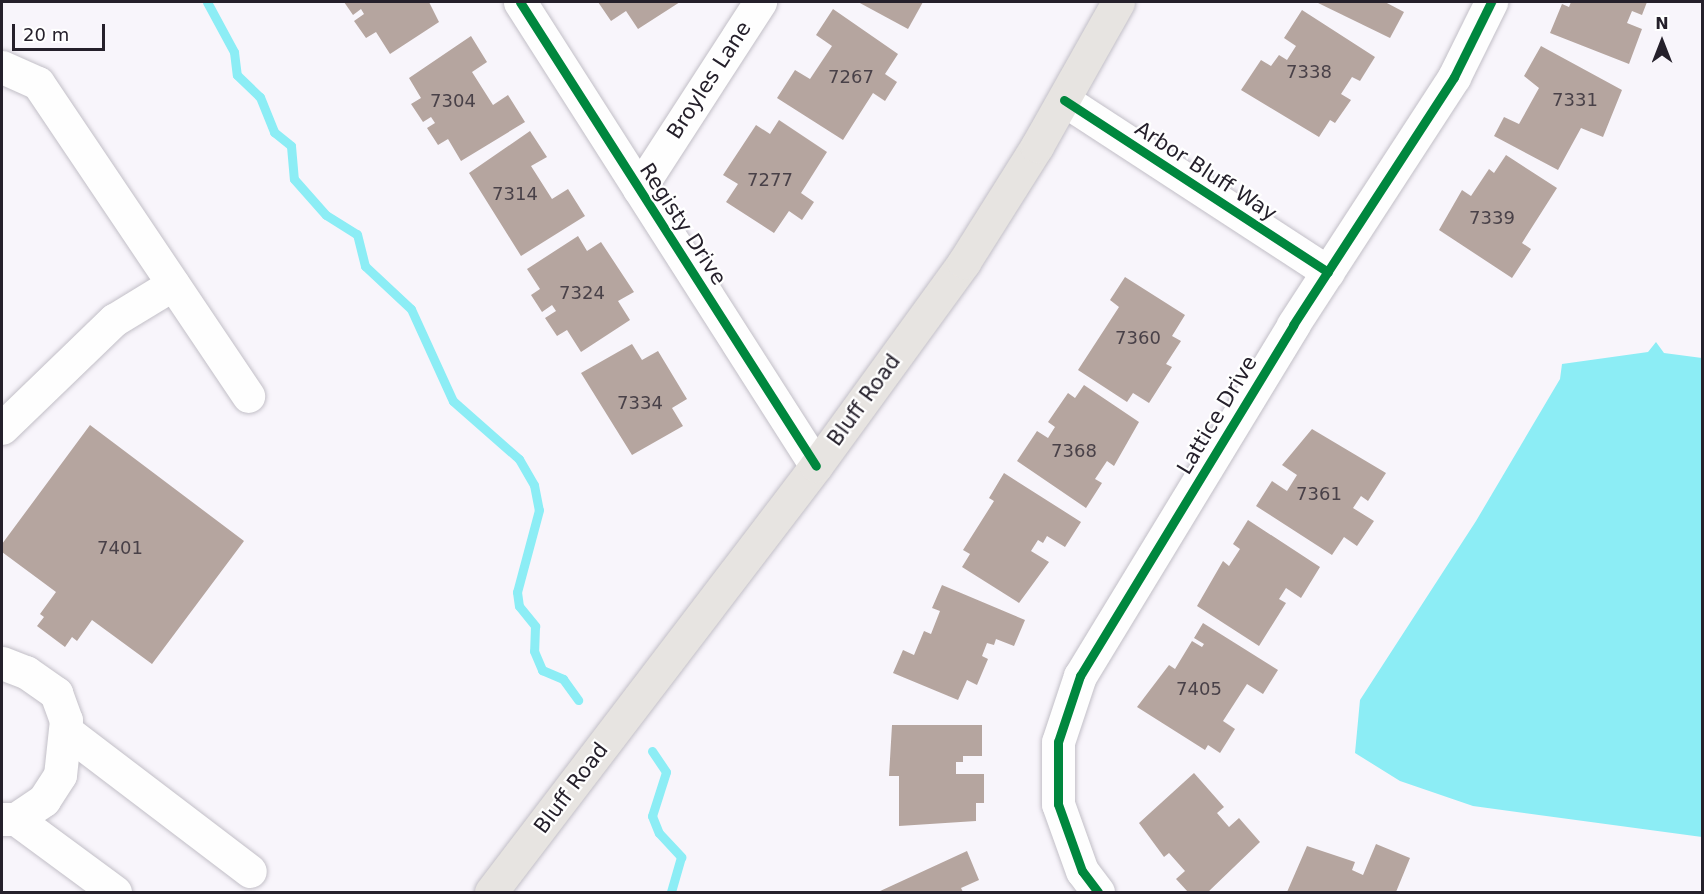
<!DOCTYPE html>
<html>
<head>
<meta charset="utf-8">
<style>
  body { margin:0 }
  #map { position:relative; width:1704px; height:894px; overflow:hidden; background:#f8f5fb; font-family:"DejaVu Sans",sans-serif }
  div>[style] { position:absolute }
  .water>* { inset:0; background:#8cedf5 }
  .stream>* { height:9px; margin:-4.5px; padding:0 4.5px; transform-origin:4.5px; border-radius:4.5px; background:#8cedf5 }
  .building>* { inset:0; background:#b5a59f }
  .roads { filter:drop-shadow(0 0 2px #c2bfc7) drop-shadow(0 0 2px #c2bfc7) }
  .minor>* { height:33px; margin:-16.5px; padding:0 16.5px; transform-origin:16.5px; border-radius:16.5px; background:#fefefe }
  .major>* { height:33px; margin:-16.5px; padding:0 16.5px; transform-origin:16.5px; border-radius:16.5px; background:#e7e4e1 }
  .cycleway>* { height:9px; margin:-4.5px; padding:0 4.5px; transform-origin:4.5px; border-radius:4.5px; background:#00873e }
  span { translate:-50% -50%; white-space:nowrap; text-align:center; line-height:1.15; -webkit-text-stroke:4.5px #fff; paint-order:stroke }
  .number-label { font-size:18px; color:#494148 }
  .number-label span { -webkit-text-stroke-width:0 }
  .street-label { font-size:21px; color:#25202b }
  .frame { position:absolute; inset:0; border:3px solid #25202b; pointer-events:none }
  .north { position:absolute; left:1632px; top:12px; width:60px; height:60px; -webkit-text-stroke:4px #fff; paint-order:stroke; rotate:0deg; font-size:16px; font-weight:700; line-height:24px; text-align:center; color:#25202b }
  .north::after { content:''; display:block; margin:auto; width:21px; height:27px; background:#25202b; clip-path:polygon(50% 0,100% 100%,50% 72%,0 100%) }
  .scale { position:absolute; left:12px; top:24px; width:93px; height:27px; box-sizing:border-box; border:3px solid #25202b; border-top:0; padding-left:8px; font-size:18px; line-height:21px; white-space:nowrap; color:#25202b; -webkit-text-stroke:4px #fff; paint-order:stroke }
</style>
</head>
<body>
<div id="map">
  <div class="water">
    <div style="clip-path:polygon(1656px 342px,1664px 353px,1702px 358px,1702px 837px,1473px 806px,1400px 781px,1355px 753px,1360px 700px,1476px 521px,1560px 379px,1562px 364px,1648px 352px)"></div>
  </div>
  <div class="stream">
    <div style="left:207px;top:2px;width:57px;rotate:61.6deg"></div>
    <div style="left:234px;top:52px;width:23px;rotate:83deg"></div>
    <div style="left:237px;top:75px;width:32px;rotate:44deg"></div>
    <div style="left:260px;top:97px;width:38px;rotate:68deg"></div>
    <div style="left:274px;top:132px;width:22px;rotate:39deg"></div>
    <div style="left:291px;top:146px;width:33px;rotate:85deg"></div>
    <div style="left:294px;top:179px;width:48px;rotate:48.4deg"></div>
    <div style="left:326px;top:215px;width:36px;rotate:32deg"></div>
    <div style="left:357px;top:234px;width:33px;rotate:76deg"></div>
    <div style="left:365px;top:266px;width:63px;rotate:43.1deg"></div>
    <div style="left:411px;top:309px;width:101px;rotate:65.5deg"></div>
    <div style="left:453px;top:401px;width:88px;rotate:41.3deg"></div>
    <div style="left:519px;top:459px;width:30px;rotate:60deg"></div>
    <div style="left:534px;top:485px;width:25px;rotate:79deg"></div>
    <div style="left:539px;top:510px;width:85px;rotate:105deg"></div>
    <div style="left:517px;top:592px;width:14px;rotate:82deg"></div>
    <div style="left:519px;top:606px;width:26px;rotate:51deg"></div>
    <div style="left:535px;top:626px;width:25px;rotate:92deg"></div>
    <div style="left:534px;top:651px;width:21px;rotate:67deg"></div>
    <div style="left:542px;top:670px;width:23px;rotate:23deg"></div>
    <div style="left:563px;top:679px;width:26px;rotate:54deg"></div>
    <div style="left:652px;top:751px;width:25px;rotate:56deg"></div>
    <div style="left:666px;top:772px;width:46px;rotate:107.7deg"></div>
    <div style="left:652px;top:816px;width:18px;rotate:68deg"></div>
    <div style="left:659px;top:833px;width:33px;rotate:47deg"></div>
    <div style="left:681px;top:857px;width:36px;rotate:106deg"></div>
  </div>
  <div class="building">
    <div style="clip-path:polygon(344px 2px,429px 2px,439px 22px,390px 54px,376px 32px,366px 38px,354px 21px,364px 14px,361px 9px,353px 15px)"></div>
    <div style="clip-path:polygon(598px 2px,680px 2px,638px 29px,626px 11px,611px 21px)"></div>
    <div style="clip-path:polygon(858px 2px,923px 2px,908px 29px)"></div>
    <div style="clip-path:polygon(1316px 2px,1385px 2px,1404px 12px,1390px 38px)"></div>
    <div style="clip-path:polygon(1571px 2px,1647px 2px,1642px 15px,1632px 11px,1627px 23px,1642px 29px,1629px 64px,1550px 33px,1562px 4px,1569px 7px)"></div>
    <div style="clip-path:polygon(833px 9px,898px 54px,885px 74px,897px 82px,885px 101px,873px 93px,843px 140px,777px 98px,795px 70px,810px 79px,832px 46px,816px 35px)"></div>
    <div style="clip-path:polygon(1302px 10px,1375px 57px,1360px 81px,1352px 77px,1341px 94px,1351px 100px,1335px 123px,1330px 120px,1319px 137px,1241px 90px,1261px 60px,1271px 66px,1279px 55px,1287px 60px,1296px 46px,1284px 38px)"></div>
    <div style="clip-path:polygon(471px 36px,487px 62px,472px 72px,493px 105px,508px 95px,525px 122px,461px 161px,448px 139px,438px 145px,427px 128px,435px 123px,431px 117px,423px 122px,411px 104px,421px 98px,409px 78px)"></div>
    <div style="clip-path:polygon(1541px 46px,1622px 90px,1603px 137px,1581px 128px,1558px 170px,1494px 136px,1504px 117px,1519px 124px,1539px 88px,1524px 76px)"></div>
    <div style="clip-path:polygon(779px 120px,827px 152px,801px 193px,814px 202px,802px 220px,789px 211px,774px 233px,726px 202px,738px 184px,723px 175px,756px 125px,770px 134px)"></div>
    <div style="clip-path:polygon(530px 131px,547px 157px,531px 166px,552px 199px,568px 189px,585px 216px,521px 256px,469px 173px)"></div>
    <div style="clip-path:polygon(1506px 155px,1557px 188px,1522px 243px,1531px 249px,1512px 278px,1439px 230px,1462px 190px,1471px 196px,1489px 169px,1494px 173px)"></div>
    <div style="clip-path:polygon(578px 236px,587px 251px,601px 242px,634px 292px,618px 301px,630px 320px,581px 352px,567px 330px,557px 336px,545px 318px,556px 311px,552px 305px,542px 312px,531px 295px,540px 289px,527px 269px)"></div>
    <div style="clip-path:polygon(1125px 277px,1185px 315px,1172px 336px,1181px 341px,1166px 364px,1172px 367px,1149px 403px,1133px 393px,1127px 402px,1078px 370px,1119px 307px,1110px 300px)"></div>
    <div style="clip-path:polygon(632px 344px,642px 360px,658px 351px,687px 399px,672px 408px,683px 426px,632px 455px,581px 373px)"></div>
    <div style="clip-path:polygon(1084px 385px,1139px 422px,1114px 466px,1107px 461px,1095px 479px,1102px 483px,1086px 508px,1017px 461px,1037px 431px,1048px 438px,1055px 427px,1048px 422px,1068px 393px,1075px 398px)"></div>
    <div style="clip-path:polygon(90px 425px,244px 541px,152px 664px,92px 620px,77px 641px,72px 637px,65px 647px,37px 626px,44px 617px,40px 614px,56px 592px,2px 552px,2px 544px)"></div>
    <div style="clip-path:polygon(1312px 429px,1386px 473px,1368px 501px,1361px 496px,1353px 508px,1374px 521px,1357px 546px,1344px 537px,1332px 555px,1256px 506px,1272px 481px,1287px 491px,1297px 475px,1282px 465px)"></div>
    <div style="clip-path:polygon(1004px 473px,1081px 522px,1065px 547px,1047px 536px,1043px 543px,1038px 540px,1031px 551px,1049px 562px,1019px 603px,962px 567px,970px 554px,963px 550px,994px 501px,989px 498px)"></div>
    <div style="clip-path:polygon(1248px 520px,1320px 567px,1301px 598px,1286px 588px,1279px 599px,1286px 603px,1259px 646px,1197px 606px,1223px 561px,1229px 566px,1240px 549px,1233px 544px)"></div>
    <div style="clip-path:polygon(942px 585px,1025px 620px,1014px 646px,996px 639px,994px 645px,987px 643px,982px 656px,988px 659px,977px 685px,967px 680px,958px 700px,893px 673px,903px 650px,914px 655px,924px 631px,931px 634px,940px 611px,932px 608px)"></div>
    <div style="clip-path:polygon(1203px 623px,1278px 670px,1263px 694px,1247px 684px,1223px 721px,1235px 729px,1220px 753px,1208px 745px,1205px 750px,1137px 707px,1169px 665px,1175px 669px,1192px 641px,1202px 647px,1204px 644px,1194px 638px)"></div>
    <div style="clip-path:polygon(892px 725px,982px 725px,982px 756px,963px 756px,963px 762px,956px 762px,956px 774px,984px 774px,984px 803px,976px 803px,976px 821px,899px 826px,899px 776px,889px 776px)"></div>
    <div style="clip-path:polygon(1194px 773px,1224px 807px,1217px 813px,1229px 827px,1239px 818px,1260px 842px,1208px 892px,1188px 892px,1176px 879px,1185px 871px,1169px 853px,1164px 857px,1139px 823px)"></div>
    <div style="clip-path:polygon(1376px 844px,1410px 858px,1396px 892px,1287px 892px,1307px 846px,1355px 862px,1352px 870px,1363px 875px)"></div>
    <div style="clip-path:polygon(967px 851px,979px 880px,961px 888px,963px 892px,878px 892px)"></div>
  </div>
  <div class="roads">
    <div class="minor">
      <div style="left:520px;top:2px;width:550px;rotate:57.46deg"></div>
      <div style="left:2px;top:67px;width:39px;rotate:24deg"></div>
      <div style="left:38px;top:83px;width:377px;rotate:56.1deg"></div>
      <div style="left:1064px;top:100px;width:315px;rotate:33.1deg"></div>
      <div style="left:639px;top:189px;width:223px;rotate:-57.1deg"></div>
      <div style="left:2px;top:428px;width:156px;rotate:-44deg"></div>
      <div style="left:114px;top:320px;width:69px;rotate:-31.4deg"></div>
      <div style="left:2px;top:663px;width:26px;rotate:21deg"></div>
      <div style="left:26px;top:672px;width:37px;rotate:35deg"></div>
      <div style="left:56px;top:693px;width:29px;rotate:70deg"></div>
      <div style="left:66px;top:720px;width:55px;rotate:96.2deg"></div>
      <div style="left:60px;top:775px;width:30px;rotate:123deg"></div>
      <div style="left:44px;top:800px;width:34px;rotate:146deg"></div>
      <div style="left:66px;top:731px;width:231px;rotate:37.3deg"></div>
      <div style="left:2px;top:819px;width:14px"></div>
      <div style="left:16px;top:819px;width:123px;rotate:36.4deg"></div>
      <div style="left:1098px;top:892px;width:26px;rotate:-127deg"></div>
      <div style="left:1082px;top:871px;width:71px;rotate:-109.7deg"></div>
      <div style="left:1058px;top:804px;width:62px;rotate:-90deg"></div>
      <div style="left:1058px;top:742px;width:70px;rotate:-71.6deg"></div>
      <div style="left:1080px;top:676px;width:411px;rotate:-58.7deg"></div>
      <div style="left:1293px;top:325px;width:296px;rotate:-57deg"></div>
      <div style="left:1454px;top:77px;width:84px;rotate:-63.7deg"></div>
    </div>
    <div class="major">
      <div style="left:491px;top:892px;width:536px;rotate:-52.66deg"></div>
      <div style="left:816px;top:466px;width:252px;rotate:-54deg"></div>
      <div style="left:964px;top:262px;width:137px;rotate:-57.8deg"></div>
      <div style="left:1037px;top:146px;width:165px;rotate:-60.6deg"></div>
    </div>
  </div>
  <div class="cycleway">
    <div style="left:520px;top:2px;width:550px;rotate:57.46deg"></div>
    <div style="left:1064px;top:100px;width:315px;rotate:33.1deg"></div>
    <div style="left:1098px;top:892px;width:26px;rotate:-127deg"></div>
    <div style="left:1082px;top:871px;width:71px;rotate:-109.7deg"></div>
    <div style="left:1058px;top:804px;width:62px;rotate:-90deg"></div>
    <div style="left:1058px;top:742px;width:70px;rotate:-71.6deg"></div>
    <div style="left:1080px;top:676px;width:411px;rotate:-58.7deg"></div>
    <div style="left:1293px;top:325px;width:296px;rotate:-57deg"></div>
    <div style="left:1454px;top:77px;width:84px;rotate:-63.7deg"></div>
  </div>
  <div class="number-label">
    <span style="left:1309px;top:72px">7338</span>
    <span style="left:851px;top:77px">7267</span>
    <span style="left:1575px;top:100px">7331</span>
    <span style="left:453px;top:101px">7304</span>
    <span style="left:770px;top:180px">7277</span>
    <span style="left:515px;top:194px">7314</span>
    <span style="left:1492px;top:218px">7339</span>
    <span style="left:582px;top:293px">7324</span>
    <span style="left:1138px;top:338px">7360</span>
    <span style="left:640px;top:403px">7334</span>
    <span style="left:1074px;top:451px">7368</span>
    <span style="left:1319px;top:494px">7361</span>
    <span style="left:120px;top:548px">7401</span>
    <span style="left:1199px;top:689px">7405</span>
  </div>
  <div class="street-label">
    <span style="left:709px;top:80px;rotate:-57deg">Broyles Lane</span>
    <span style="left:1206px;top:171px;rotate:33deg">Arbor Bluff Way</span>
    <span style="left:683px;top:224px;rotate:57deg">Registy Drive</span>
    <span style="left:864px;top:400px;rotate:-54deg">Bluff Road</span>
    <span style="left:1217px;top:415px;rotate:-59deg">Lattice Drive</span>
    <span style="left:571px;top:788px;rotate:-53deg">Bluff Road</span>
  </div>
  <div class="frame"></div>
  <div class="north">N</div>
  <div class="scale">20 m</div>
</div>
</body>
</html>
